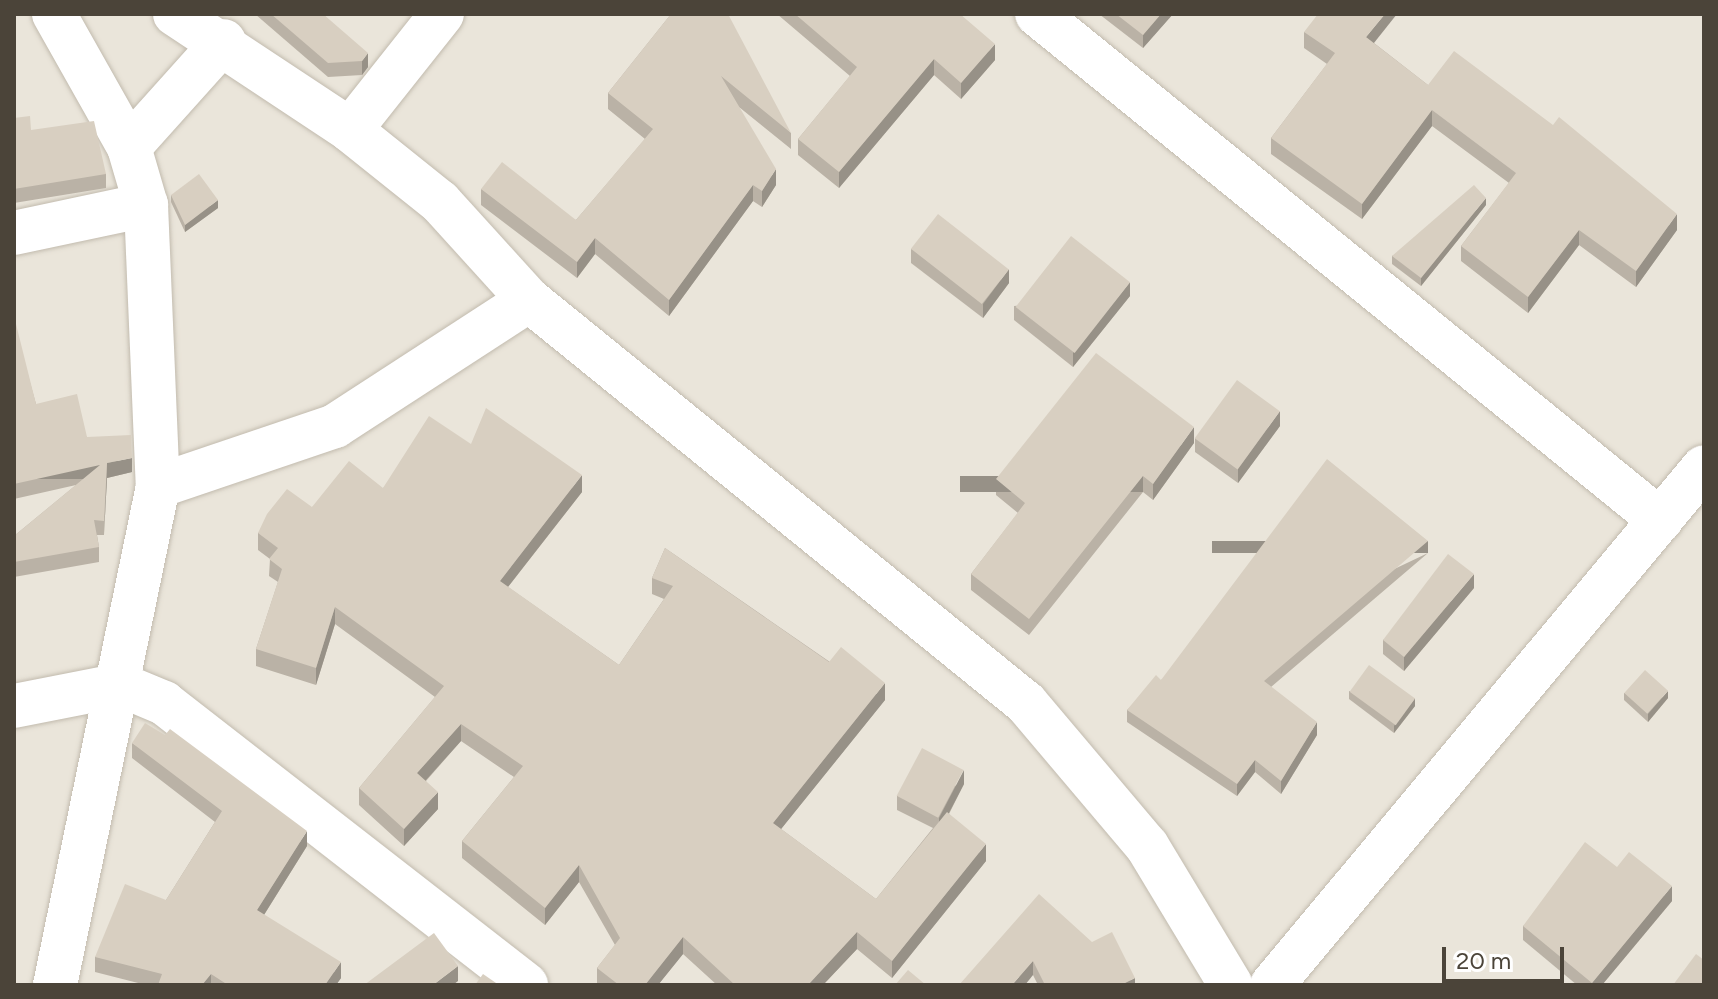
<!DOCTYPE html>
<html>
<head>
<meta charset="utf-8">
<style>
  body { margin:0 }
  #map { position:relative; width:1718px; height:999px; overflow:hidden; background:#f6f3ec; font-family:Figtree,sans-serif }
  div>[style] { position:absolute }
  .residential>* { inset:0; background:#eae5da; transform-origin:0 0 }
  .roads { filter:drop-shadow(0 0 2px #c2bbae) drop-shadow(0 0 2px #c2bbae) }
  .minor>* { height:44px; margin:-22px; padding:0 22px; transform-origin:22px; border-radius:22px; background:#fff }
  .wall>* { inset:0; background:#bab2a6 }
  .shaded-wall>* { inset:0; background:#979187; transform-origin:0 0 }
  .building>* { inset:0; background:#d8cfc1; transform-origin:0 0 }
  span { translate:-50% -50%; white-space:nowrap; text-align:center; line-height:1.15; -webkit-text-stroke:6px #fff; paint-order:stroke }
  .frame { position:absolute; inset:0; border:16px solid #4b4439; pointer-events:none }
  .scale { position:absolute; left:1442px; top:947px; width:122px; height:36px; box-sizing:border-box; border:4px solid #4b4439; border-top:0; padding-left:10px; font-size:24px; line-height:28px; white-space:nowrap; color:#4b4439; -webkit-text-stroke:6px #fff; paint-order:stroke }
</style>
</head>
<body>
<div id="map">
  <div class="residential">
    <div style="left:14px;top:14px;width:1690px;height:971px"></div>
  </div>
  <div class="roads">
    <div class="minor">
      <div style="left:54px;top:14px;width:153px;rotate:60.6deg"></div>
      <div style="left:129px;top:147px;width:60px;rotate:73.7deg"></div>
      <div style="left:146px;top:205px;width:281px;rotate:87.6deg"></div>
      <div style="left:158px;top:486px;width:510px;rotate:101.66deg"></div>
      <div style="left:175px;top:14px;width:210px;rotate:33.5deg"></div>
      <div style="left:350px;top:130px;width:115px;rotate:38.7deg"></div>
      <div style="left:440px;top:202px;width:132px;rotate:47.8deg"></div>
      <div style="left:529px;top:300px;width:640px;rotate:39.04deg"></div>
      <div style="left:1026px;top:703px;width:187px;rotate:49.8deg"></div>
      <div style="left:1147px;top:846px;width:162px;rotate:58.9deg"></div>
      <div style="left:1037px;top:14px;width:803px;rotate:39.08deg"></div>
      <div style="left:350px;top:130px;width:148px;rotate:-51.6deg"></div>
      <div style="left:129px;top:147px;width:142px;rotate:-48.1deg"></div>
      <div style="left:14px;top:233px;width:135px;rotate:-12deg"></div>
      <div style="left:158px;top:486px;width:187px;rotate:-18.7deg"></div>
      <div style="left:335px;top:426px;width:231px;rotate:-33deg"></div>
      <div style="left:14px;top:706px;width:109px;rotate:-11.1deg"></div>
      <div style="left:121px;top:685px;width:47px;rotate:22.7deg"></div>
      <div style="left:164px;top:703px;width:459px;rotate:37.9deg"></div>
      <div style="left:1272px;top:985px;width:674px;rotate:-50.17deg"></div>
    </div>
  </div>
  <div class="wall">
    <div style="clip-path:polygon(255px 14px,323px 14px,368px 67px,362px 75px,328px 77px)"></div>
    <div style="clip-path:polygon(671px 14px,791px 133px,791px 149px,739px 107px,776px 185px,762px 207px,753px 201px,669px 316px,595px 254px,577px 278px,481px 205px,481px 189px,576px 220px,645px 139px,608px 109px,608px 93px)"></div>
    <div style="clip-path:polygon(777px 14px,960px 14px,995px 60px,961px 99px,934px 75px,839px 188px,798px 155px,798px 139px,850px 76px)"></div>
    <div style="clip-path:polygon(1099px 14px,1173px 14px,1143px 48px)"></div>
    <div style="clip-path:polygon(1304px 32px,1374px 43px,1428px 85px,1677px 230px,1636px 287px,1579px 245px,1528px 313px,1461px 261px,1461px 246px,1509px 183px,1432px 126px,1362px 219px,1271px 154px,1271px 138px,1327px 64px,1304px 48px)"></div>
    <div style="clip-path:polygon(14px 118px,31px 130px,106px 174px,106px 188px,14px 203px)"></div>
    <div style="clip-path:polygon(171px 195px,218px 208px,185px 232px,171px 202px)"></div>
    <div style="clip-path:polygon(1486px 205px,1421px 286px,1392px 264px,1392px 256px)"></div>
    <div style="clip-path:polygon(911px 249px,1009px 283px,983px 318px,911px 263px)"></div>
    <div style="clip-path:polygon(1130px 296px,1073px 367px,1014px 320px,1014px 306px)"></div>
    <div style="clip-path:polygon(14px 325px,36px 404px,87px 437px,132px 472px,107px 478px,104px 535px,97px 535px,99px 547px,99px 562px,14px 577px,14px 536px,76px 485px,14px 499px)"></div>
    <div style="clip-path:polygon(1280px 426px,1238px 483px,1195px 452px,1195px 438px)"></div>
    <div style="clip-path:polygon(1194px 443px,1153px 500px,1143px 492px,1029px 635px,971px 590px,971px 574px,1018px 513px,996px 495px,996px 479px)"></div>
    <div style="clip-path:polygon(471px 444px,582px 492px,508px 587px,619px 665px,664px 599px,652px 594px,652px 578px,665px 548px,885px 700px,781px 829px,876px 899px,933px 828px,897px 810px,897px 796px,964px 784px,949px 814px,986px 861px,892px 978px,857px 949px,823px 985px,717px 985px,683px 954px,658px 985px,597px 985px,597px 968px,615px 945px,579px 882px,545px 925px,462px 858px,462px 841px,514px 777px,461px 741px,426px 781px,438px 809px,404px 846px,359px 805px,359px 788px,435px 697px,335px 624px,316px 685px,256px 666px,256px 649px,278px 582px,269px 576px,270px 559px,258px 550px,258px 533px,312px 507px,383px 488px)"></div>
    <div style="clip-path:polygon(1428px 553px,1271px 687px,1317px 735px,1281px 794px,1255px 772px,1237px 796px,1127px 722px,1127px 710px,1161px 680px)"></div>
    <div style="clip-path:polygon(1474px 588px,1404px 671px,1383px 654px,1383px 640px)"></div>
    <div style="clip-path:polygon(1349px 691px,1415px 706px,1394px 733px,1349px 699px)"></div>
    <div style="clip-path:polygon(1624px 693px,1668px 698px,1648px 722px,1624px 700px)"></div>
    <div style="clip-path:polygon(132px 743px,307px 846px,264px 915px,341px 978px,336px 985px,146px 985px,95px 972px,95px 957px,166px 900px,215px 822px,132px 758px)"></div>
    <div style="clip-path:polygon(1617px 867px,1672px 901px,1602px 985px,1577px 985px,1523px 940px,1523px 926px)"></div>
    <div style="clip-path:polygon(1092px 942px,1135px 985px,1038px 985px,1033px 975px,959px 985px)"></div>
  </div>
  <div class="shaded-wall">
    <div style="clip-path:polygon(1161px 14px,1173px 14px,1143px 48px,1143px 35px)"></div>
    <div style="clip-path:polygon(1385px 14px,1397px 14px,1366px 53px,1366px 37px)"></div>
    <div style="clip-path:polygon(995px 44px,995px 60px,961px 99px,961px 83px)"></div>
    <div style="clip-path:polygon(368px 53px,368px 67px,362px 75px,362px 61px)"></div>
    <div style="clip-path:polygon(934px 59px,934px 75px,839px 188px,839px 172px)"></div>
    <div style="clip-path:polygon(1432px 110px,1432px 126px,1362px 219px,1362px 204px)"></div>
    <div style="clip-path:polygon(776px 169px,776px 185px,762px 207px,762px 191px)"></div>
    <div style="clip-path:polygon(753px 185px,753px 201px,669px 316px,669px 300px)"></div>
    <div style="clip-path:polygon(1486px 198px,1486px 205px,1421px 286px,1421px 278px)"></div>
    <div style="clip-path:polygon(218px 200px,218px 208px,185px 232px,185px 225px)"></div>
    <div style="clip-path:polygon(1677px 214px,1677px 230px,1636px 287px,1636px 271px)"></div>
    <div style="clip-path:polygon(1579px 230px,1579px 245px,1528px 313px,1528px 297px)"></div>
    <div style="clip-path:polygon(595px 238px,595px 254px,577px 278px,577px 262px)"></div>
    <div style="clip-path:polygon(1009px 269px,1009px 283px,983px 318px,983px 304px)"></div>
    <div style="clip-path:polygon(1130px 282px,1130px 296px,1073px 367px,1073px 353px)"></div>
    <div style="clip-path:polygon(1280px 411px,1280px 426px,1238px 483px,1238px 469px)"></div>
    <div style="clip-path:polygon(1194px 427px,1194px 443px,1153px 500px,1153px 484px)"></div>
    <div style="clip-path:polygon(132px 458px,132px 472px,107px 478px,104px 535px,107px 463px)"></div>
    <div style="left:100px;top:465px;width:14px;height:88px;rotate:90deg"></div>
    <div style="clip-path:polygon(582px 475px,582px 492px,500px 597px,500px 581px)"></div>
    <div style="left:1143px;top:476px;width:16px;height:183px;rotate:90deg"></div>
    <div style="left:1428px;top:541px;width:12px;height:216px;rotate:90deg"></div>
    <div style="clip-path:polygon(1474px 574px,1474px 588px,1404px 671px,1404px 657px)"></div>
    <div style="clip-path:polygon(335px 607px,335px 624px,316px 685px,316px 668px)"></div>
    <div style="clip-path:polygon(885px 683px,885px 700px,773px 839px,773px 823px)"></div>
    <div style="clip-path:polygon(1668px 691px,1668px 698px,1648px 722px,1648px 714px)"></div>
    <div style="clip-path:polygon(1415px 698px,1415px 706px,1394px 733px,1394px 726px)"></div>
    <div style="clip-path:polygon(1317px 722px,1317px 735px,1281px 794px,1281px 781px)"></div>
    <div style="clip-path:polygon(461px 724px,461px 741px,417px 790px,417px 773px)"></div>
    <div style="clip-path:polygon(1255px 760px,1255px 772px,1237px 796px,1237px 784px)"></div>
    <div style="clip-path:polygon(964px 770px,964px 784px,939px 832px,939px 818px)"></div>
    <div style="clip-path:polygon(438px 792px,438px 809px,404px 846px,404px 829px)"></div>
    <div style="clip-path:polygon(307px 831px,307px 846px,257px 926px,257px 910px)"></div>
    <div style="clip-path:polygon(986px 844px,986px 861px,892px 978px,892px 961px)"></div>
    <div style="clip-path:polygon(579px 865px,579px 882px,545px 925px,545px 908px)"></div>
    <div style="clip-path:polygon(1672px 886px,1672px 901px,1602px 985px,1592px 985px,1592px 983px)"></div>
    <div style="clip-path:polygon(857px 932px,857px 949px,823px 985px,808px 985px)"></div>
    <div style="clip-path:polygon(683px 937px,683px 954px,658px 985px,645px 985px)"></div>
    <div style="clip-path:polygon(1033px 961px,1033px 975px,1025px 985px,1012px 985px)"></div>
    <div style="clip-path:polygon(341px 962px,341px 978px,336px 985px,325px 985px)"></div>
    <div style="clip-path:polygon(458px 966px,458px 981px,453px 985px,433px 985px)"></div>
    <div style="clip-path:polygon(211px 974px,211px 985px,202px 985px)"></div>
    <div style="clip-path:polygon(1135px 978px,1135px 985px,1121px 985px)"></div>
  </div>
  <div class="building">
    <div style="clip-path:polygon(271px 14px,323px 14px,368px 53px,362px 61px,328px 63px)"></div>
    <div style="clip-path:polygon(671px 14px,728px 14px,791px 133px,721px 76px,776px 169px,762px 191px,753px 185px,669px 300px,595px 238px,577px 262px,481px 189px,502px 162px,576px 220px,653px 129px,608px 93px)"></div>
    <div style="clip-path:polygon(795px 14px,960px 14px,995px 44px,961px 83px,934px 59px,839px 172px,798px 139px,857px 67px)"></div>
    <div style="clip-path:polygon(1116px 14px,1161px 14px,1143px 35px)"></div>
    <div style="clip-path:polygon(1318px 14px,1385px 14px,1366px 37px,1428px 85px,1454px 51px,1553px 125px,1559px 117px,1677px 214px,1636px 271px,1579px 230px,1528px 297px,1461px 246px,1516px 173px,1432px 110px,1362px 204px,1271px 138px,1335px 53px,1304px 32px)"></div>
    <div style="clip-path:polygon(30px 116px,31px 130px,94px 121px,106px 174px,14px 189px,14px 118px)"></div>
    <div style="clip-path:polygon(199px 174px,218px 200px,185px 225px,171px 195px)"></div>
    <div style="clip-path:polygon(1474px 185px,1486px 198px,1421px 278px,1392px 256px)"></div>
    <div style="left:938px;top:214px;width:90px;height:44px;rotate:38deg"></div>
    <div style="left:1071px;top:236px;width:75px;height:90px;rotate:38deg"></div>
    <div style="clip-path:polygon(16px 324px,36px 404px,77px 394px,87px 437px,131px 435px,132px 458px,107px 463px,104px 521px,94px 520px,99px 547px,14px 562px,14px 536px,100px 465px,14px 484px,14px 325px)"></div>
    <div style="clip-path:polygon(1096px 353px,1194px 427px,1153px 484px,1143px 476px,1029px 619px,971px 574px,1025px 503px,996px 479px)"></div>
    <div style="left:1237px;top:380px;width:53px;height:72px;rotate:36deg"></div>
    <div style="clip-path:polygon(486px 408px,582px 475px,500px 581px,619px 665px,673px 586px,652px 578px,665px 548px,829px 662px,841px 647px,885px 683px,773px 823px,876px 899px,947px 812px,986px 844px,892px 961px,857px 932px,808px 985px,735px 985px,683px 937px,645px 985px,619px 985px,597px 968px,620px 938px,579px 865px,545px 908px,462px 841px,523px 766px,461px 724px,417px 773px,438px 792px,404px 829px,359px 788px,444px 686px,335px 607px,316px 668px,256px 649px,282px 569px,269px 559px,278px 548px,258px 533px,267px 514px,287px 489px,312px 507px,349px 461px,383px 488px,429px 416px,471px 444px)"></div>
    <div style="clip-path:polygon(1327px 459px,1428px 541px,1264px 681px,1317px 722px,1281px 781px,1255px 760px,1237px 784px,1127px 710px,1156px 675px,1161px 680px)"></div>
    <div style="clip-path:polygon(1448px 554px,1474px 574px,1404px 657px,1383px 640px)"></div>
    <div style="left:1369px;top:665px;width:57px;height:33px;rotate:36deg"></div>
    <div style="left:1645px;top:670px;width:31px;height:31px;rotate:42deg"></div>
    <div style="clip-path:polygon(145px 723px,165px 735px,170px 729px,307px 831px,257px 910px,341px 962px,325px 985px,228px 985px,211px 974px,202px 985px,158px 985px,162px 974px,95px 957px,125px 884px,166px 900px,222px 811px,132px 743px)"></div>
    <div style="left:922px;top:748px;width:47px;height:54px;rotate:28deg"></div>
    <div style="clip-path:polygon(1585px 842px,1617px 867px,1629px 852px,1672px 886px,1592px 983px,1523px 926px)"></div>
    <div style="clip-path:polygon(1039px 894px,1092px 942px,1112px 932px,1135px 978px,1121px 985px,1045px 985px,1033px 961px,1012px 985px,959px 985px)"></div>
    <div style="clip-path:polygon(434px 933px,458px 966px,433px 985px,364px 985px)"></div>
    <div style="clip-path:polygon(1696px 954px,1704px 960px,1704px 985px,1673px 985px)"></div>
    <div style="clip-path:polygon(908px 970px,926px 985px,895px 985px)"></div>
    <div style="clip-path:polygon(483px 974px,499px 985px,475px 985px)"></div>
  </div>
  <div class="frame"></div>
  <div class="scale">20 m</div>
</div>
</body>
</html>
